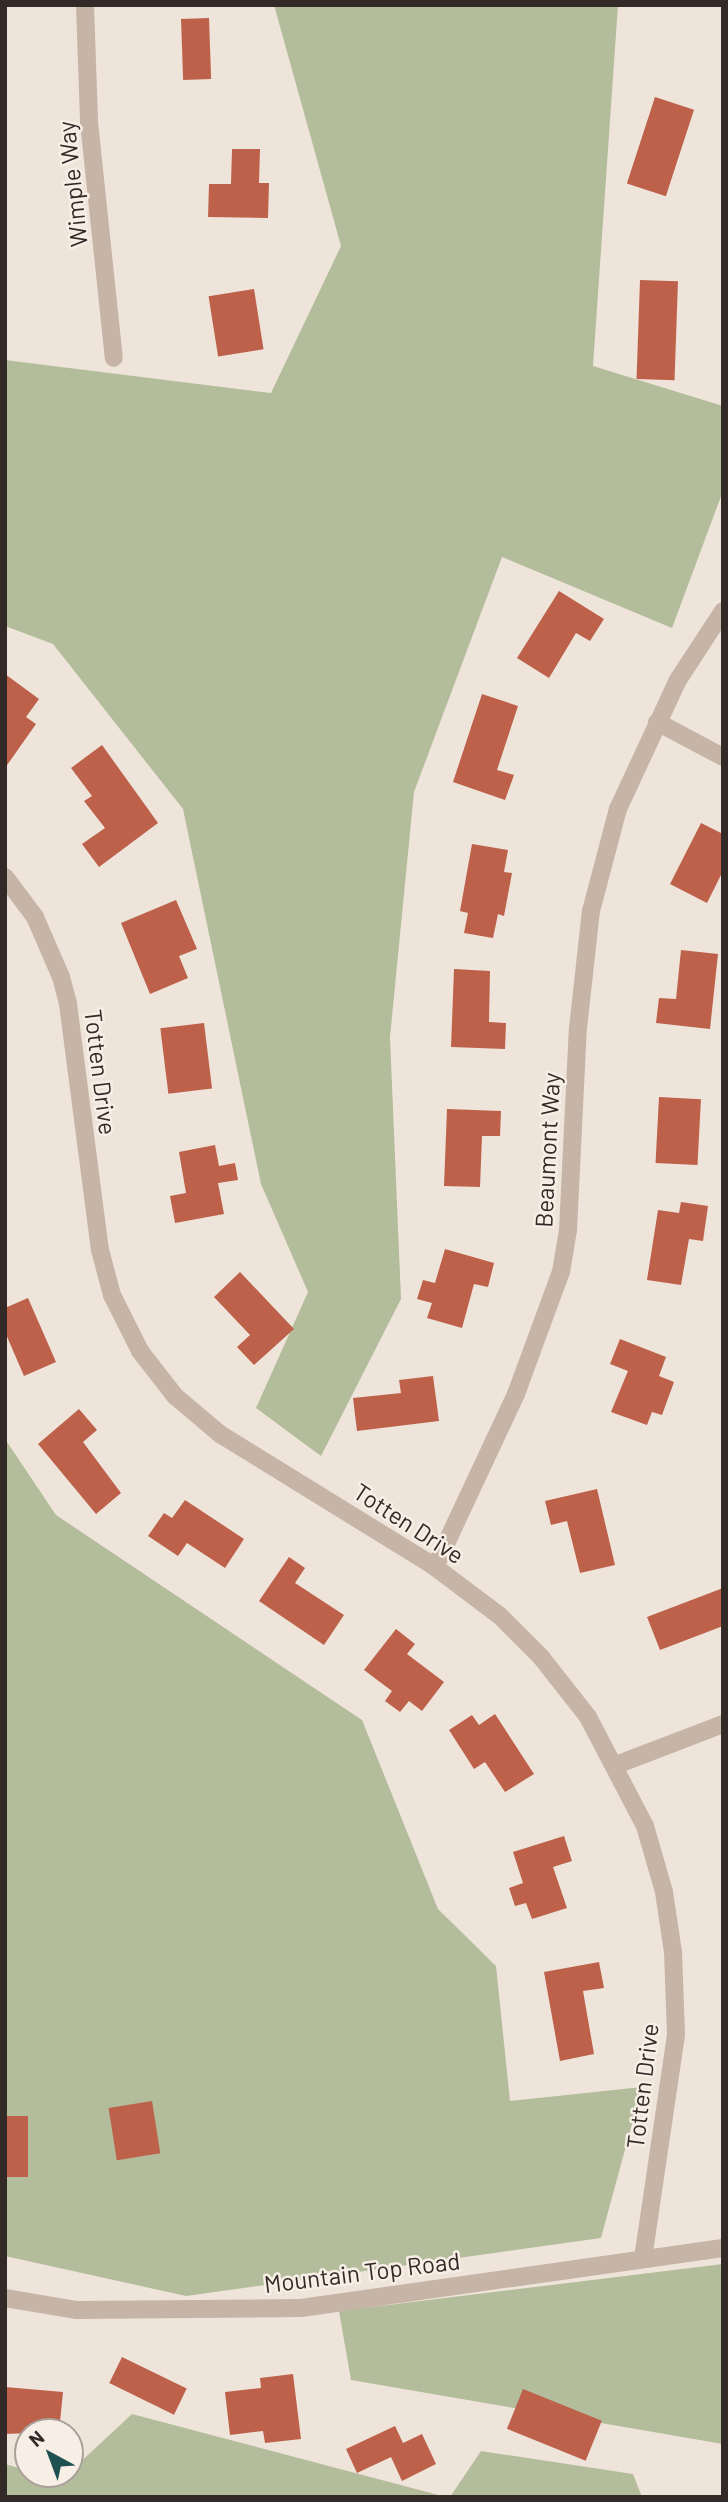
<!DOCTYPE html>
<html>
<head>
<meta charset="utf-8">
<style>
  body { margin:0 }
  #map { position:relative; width:728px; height:2502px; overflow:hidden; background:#efe4da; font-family:Barlow,sans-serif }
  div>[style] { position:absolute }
  .green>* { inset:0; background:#b3bd9b }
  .building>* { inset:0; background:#bd614b; transform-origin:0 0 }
  .minor>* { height:18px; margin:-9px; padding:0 9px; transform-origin:9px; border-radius:9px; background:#c6b4a7 }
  span { translate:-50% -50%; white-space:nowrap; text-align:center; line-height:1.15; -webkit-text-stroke:5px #f7efe6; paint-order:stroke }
  .street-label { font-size:24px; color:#332a27 }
  .frame { position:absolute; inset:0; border:7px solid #332a27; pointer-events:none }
  .north { position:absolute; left:14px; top:2418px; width:70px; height:70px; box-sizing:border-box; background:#f7efe6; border:2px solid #a9a09a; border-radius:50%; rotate:319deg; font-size:19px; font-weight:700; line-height:28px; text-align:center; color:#332a27 }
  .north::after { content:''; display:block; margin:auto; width:24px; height:32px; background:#205152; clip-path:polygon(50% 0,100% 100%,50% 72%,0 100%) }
</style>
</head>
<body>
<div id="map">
  <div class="green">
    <div style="clip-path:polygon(274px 5px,618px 5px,593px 366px,723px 406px,723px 491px,672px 628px,502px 557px,414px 792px,390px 1037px,401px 1299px,321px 1456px,256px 1408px,308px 1292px,261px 1184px,183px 809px,53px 644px,5px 626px,5px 360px,271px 393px,341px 246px)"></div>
    <div style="clip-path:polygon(5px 1439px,56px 1515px,362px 1720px,438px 1909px,496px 1966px,510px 2101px,642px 2087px,601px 2238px,186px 2296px,5px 2256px)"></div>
    <div style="clip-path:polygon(723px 2264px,723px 2444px,351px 2380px,339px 2311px)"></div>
    <div style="clip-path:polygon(132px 2414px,446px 2497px,5px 2497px,5px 2464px,61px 2480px)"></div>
    <div style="clip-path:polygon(481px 2451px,633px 2474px,642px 2497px,450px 2497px)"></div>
  </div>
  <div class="building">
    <div style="left:209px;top:18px;width:61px;height:28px;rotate:88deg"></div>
    <div style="left:655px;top:97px;width:41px;height:91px;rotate:18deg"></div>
    <div style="clip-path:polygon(232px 149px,260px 149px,259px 183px,269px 183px,268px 218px,208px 217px,209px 184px,231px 184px)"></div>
    <div style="left:640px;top:280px;width:38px;height:99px;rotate:2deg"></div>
    <div style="left:254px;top:289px;width:61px;height:46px;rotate:81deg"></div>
    <div style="clip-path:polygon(559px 591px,604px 619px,590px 641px,576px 633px,549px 678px,517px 658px)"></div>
    <div style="clip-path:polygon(5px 674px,39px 699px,26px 717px,36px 724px,5px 768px)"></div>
    <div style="clip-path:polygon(482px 694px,518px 706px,497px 770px,514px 775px,505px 800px,453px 782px)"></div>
    <div style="clip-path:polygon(102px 745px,158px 823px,99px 867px,82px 844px,105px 828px,84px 801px,92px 796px,71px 768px)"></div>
    <div style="clip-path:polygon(701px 823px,723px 834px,723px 871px,707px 903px,670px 884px)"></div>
    <div style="clip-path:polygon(472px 844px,508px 850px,504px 872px,512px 873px,504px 916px,498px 914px,493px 938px,464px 933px,468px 913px,460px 911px)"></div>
    <div style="clip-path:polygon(176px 900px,197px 949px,179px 956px,188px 978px,150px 994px,121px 923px)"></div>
    <div style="clip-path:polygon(681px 950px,718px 954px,710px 1029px,656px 1023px,659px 998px,676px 999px)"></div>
    <div style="clip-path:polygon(454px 969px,490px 971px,489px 1022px,506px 1023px,505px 1049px,451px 1047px)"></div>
    <div style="left:204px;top:1023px;width:66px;height:44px;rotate:83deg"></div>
    <div style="left:659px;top:1097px;width:42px;height:66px;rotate:3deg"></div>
    <div style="clip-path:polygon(447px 1109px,501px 1111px,500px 1136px,482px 1136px,480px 1187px,444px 1186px)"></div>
    <div style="clip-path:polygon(215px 1145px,219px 1166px,235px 1163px,238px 1180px,218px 1183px,224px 1214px,175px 1223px,170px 1196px,186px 1193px,179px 1152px)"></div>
    <div style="clip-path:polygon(681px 1202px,708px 1206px,703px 1241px,689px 1239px,681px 1285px,647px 1280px,658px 1210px,679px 1213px)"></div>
    <div style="clip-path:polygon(445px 1249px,494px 1263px,488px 1287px,474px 1284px,462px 1328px,427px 1318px,432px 1303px,417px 1299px,423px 1280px,435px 1283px)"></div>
    <div style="clip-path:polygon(240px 1272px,294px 1329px,254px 1365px,237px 1347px,250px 1335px,214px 1297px)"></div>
    <div style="clip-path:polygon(28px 1298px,56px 1362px,24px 1376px,5px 1332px,5px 1308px)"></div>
    <div style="clip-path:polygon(620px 1339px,666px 1357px,659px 1376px,674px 1382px,662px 1415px,652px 1412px,647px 1425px,611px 1412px,628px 1371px,610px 1364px)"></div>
    <div style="clip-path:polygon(433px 1376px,439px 1421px,357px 1431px,353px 1398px,401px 1393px,399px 1380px)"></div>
    <div style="clip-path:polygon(79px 1409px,97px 1430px,83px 1442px,121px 1493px,96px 1514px,38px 1444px)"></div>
    <div style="clip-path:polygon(597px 1489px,615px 1565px,580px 1573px,567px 1521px,551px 1525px,545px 1501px)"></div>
    <div style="clip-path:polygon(185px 1500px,244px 1539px,225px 1568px,187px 1543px,178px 1556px,148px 1536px,164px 1513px,172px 1518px)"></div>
    <div style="clip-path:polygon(289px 1557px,305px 1568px,295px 1583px,344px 1615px,324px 1645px,259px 1601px)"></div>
    <div style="clip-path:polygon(723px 1588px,723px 1626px,660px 1650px,647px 1617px)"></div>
    <div style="clip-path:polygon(396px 1629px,415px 1644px,407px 1654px,444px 1682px,422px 1711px,409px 1701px,400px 1712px,385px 1701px,392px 1691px,364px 1670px)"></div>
    <div style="clip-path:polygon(495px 1714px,534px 1774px,505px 1792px,485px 1762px,474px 1769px,449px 1730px,472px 1715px,479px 1725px)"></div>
    <div style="clip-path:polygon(564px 1836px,572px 1861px,553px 1867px,567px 1908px,532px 1919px,526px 1903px,515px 1906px,509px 1888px,523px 1883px,513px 1852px)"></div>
    <div style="clip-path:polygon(599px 1962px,604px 1988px,583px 1991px,594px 2054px,560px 2061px,544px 1972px)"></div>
    <div style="left:152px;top:2101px;width:53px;height:44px;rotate:81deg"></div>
    <div style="left:5px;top:2116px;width:23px;height:61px"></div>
    <div style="left:122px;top:2357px;width:72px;height:29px;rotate:26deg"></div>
    <div style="clip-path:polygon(293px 2374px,301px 2439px,265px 2443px,263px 2431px,230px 2435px,225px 2392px,261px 2388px,260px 2378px)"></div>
    <div style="clip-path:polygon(5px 2387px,63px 2392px,59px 2432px,5px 2434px)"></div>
    <div style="left:523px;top:2389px;width:85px;height:43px;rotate:22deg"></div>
    <div style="clip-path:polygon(395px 2426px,403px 2443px,422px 2434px,436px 2464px,402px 2481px,391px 2457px,357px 2473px,346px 2449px)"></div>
  </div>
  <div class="minor">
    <div style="left:85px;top:5px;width:117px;rotate:88deg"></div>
    <div style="left:89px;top:122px;width:237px;rotate:84deg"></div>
    <div style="left:657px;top:722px;width:75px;rotate:27.9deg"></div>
    <div style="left:5px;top:877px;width:50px;rotate:53.1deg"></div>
    <div style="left:35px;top:917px;width:65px;rotate:66.6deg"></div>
    <div style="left:61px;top:977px;width:28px;rotate:75deg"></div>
    <div style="left:68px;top:1004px;width:248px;rotate:82.6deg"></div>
    <div style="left:100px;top:1250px;width:47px;rotate:75.1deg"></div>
    <div style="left:112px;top:1295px;width:63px;rotate:63.4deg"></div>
    <div style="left:140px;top:1351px;width:57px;rotate:52.1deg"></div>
    <div style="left:175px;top:1396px;width:59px;rotate:40.2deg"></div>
    <div style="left:220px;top:1434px;width:253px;rotate:31.7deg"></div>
    <div style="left:435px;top:1567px;width:81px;rotate:37deg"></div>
    <div style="left:500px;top:1616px;width:58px;rotate:45deg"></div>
    <div style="left:541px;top:1657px;width:76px;rotate:51.9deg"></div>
    <div style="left:588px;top:1717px;width:123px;rotate:62.4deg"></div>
    <div style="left:645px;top:1826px;width:69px;rotate:73.9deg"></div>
    <div style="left:664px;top:1892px;width:61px;rotate:81.5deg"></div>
    <div style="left:673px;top:1952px;width:83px;rotate:87.9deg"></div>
    <div style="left:676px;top:2035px;width:226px;rotate:98.4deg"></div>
    <div style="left:435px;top:1567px;width:191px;rotate:-64.9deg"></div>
    <div style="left:516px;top:1394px;width:130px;rotate:-69.8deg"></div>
    <div style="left:561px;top:1272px;width:43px;rotate:-80.5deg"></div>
    <div style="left:568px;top:1230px;width:202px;rotate:-87.2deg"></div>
    <div style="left:578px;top:1028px;width:118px;rotate:-83.7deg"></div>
    <div style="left:591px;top:911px;width:106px;rotate:-75.2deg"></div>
    <div style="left:618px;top:809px;width:142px;rotate:-65.1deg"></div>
    <div style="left:678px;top:680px;width:82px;rotate:-56.9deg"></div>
    <div style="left:616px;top:1765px;width:115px;rotate:-21deg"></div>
    <div style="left:5px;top:2298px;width:73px;rotate:9.5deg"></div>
    <div style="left:77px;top:2310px;width:224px;rotate:-0.5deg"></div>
    <div style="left:301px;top:2308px;width:426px;rotate:-8.1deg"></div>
  </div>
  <div class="street-label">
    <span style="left:72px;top:184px;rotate:-96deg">Wimple Way</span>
    <span style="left:101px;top:1072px;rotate:83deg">Totten Drive</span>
    <span style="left:547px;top:1150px;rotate:-87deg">Beaumont Way</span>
    <span style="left:409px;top:1523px;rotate:33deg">Totten Drive</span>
    <span style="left:642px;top:2086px;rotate:-83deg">Totten Drive</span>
    <span style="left:362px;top:2272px;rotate:-7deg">Mountain Top Road</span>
  </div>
  <div class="frame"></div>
  <div class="north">N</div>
</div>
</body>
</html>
